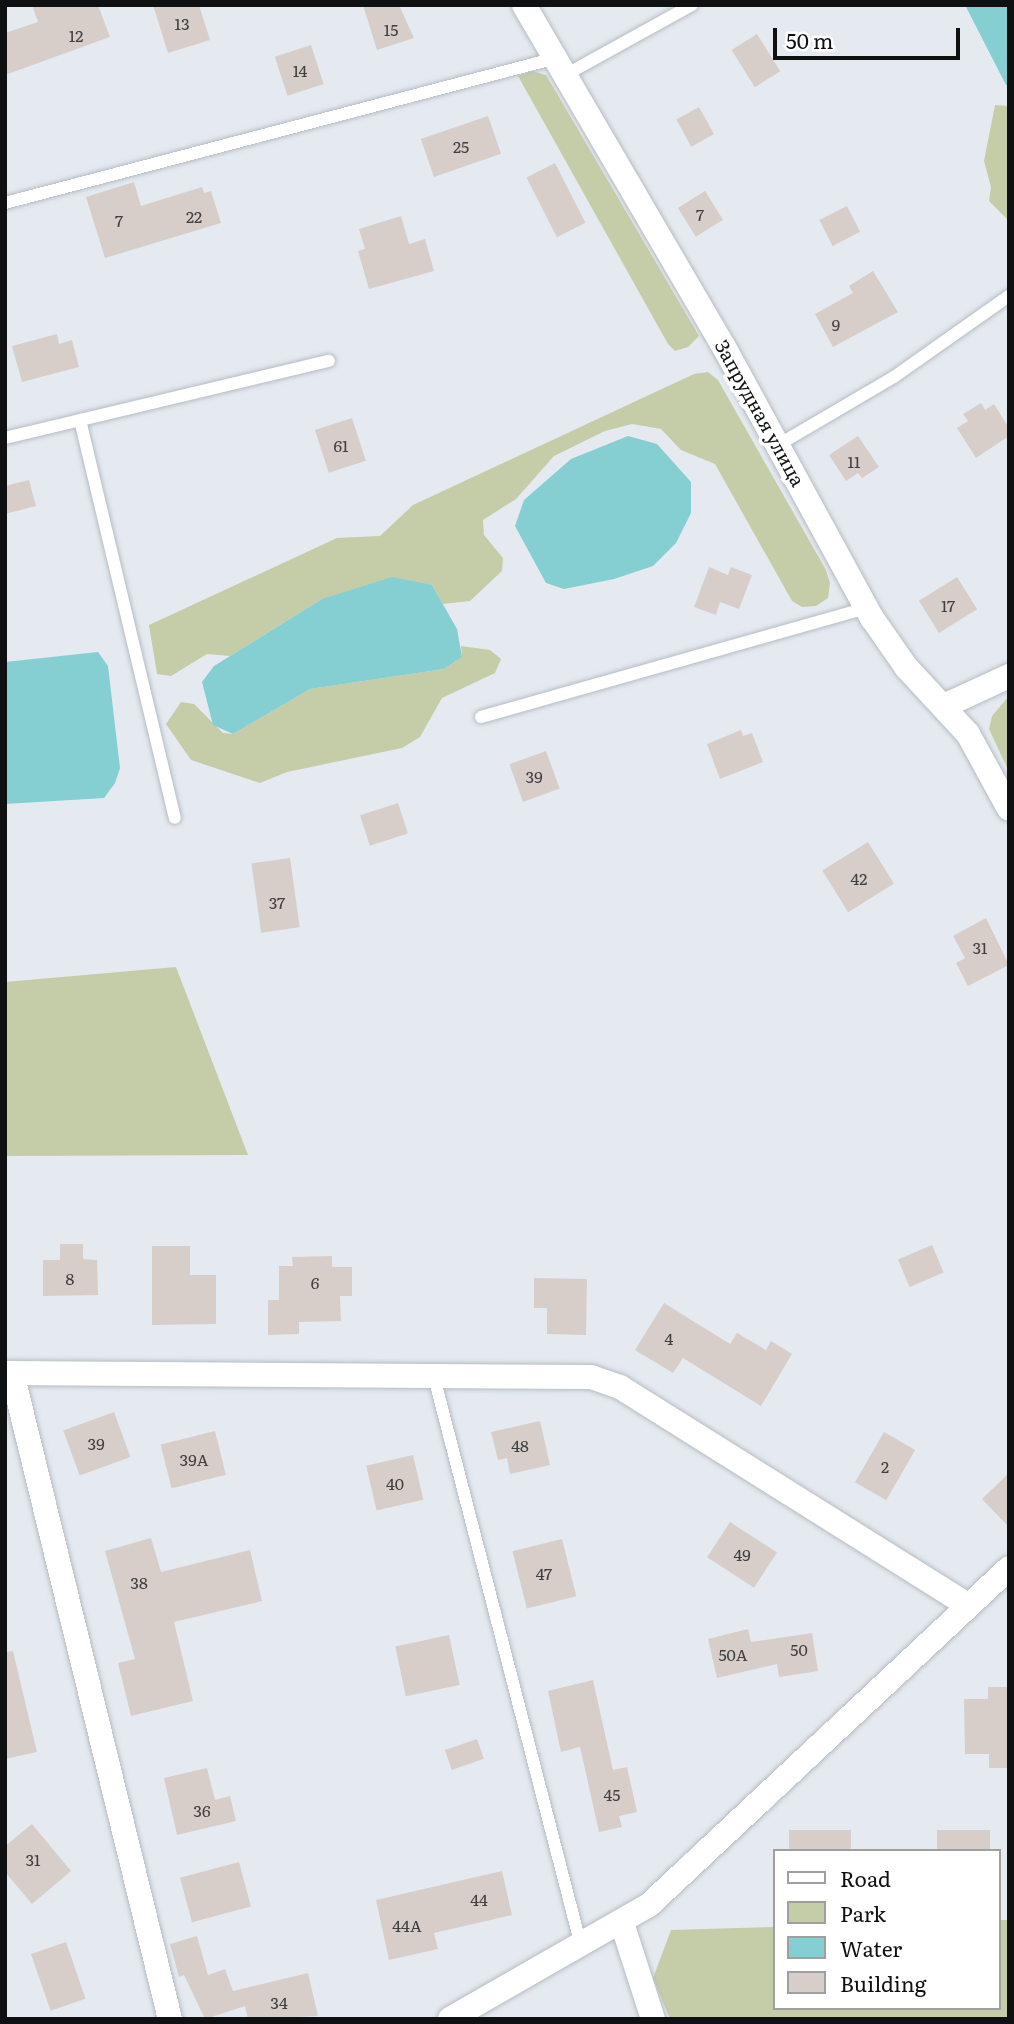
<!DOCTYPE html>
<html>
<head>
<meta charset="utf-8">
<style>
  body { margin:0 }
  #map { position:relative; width:1014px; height:2024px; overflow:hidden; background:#e4eaf0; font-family:Literata,serif }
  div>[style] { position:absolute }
  .green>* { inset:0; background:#c5cda8 }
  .water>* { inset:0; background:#85ced1 }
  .building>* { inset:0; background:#d7ceca; transform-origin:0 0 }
  .roads { filter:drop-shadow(0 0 2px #b6bcc2) drop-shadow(0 0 2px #b6bcc2) }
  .lane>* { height:12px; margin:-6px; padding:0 6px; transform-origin:6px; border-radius:6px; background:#fff }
  .street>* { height:24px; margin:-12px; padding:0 12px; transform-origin:12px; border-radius:12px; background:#fff }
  span { translate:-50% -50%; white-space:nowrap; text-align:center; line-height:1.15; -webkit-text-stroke:7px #fff; paint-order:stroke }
  .number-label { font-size:16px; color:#404040 }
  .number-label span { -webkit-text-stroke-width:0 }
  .street-label { font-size:19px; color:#0e1012 }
  .frame { position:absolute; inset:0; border:7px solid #0e1012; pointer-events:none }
  .legend { position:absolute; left:773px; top:1849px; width:228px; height:161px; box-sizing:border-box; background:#fff; border:2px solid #9f9fa0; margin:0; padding:9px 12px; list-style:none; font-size:21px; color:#0e1012 }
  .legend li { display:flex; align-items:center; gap:14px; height:35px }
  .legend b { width:35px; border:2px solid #9f9fa0 }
  .scale { position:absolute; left:773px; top:28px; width:187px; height:32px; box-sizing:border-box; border:4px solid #0e1012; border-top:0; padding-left:9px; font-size:21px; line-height:24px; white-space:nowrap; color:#0e1012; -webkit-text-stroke:5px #fff; paint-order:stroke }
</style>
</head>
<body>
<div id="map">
  <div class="green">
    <div style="clip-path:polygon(532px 71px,546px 75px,699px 336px,688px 347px,675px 351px,668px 344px,518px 76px)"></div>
    <div style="clip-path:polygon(995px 105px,1009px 106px,1009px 221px,989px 201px,991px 187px,984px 161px)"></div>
    <div style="clip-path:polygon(708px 372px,718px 380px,826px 570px,830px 583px,828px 598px,816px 606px,802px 607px,792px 601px,715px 464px,681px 450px,661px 429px,632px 424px,605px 431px,554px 456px,516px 499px,483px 520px,484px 535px,503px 558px,502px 571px,470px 601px,443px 604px,432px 585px,322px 599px,230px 656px,207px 654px,171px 676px,157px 674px,149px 625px,337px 538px,380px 536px,413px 505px,694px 374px)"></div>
    <div style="clip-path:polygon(461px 646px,490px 650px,501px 659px,495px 673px,442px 698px,420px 737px,402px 748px,287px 772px,260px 783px,191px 760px,166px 724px,181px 702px,194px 704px,223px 733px,233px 734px,310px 689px,444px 669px,462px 657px)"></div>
    <div style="clip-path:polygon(1009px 696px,1009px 772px,989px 729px,992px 716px)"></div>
    <div style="clip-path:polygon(176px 967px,248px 1155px,5px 1156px,5px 982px)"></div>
    <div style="clip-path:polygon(998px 1920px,1009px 1920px,1009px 2019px,670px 2019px,653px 1978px,671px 1930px,774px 1927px,774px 2008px,998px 2008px)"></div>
  </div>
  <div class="water">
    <div style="clip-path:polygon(965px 5px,1009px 5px,1009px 87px,1006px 85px)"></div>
    <div style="clip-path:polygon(628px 436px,657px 444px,691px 482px,691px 513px,676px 543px,653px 566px,614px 579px,564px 589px,546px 583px,515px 526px,524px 500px,571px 459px)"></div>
    <div style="clip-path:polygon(392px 577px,432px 585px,457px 629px,462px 657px,444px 669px,310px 689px,233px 734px,213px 725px,202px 682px,214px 666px,322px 599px)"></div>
    <div style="clip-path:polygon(98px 652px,108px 666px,120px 768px,115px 783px,104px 798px,5px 804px,5px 662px)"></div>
  </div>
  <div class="building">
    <div style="clip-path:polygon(32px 5px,98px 5px,110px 37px,5px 75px,5px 33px,38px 22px)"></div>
    <div style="clip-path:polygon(153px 5px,199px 5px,210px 40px,168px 53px)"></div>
    <div style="clip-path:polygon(363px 5px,399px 5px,414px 38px,377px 50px)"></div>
    <div style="left:757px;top:34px;width:44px;height:30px;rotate:58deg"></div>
    <div style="left:311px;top:45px;width:41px;height:38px;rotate:72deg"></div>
    <div style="left:699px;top:107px;width:31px;height:26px;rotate:61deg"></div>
    <div style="left:488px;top:116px;width:40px;height:71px;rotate:71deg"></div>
    <div style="left:555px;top:163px;width:67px;height:32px;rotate:63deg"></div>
    <div style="clip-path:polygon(134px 182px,141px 206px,202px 187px,204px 193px,211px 191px,221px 223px,105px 258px,86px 197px)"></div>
    <div style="left:705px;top:191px;width:34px;height:32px;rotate:58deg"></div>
    <div style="left:847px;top:206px;width:29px;height:31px;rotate:63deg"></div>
    <div style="clip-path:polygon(401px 216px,409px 244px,425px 239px,434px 271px,369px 289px,358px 251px,365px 249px,359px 229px)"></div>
    <div style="clip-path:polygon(873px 271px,898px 312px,833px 347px,815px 314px,853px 293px,849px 286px)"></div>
    <div style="clip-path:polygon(57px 334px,59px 344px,72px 340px,79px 367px,22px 382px,12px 346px)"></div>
    <div style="clip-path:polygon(981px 403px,985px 410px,994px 404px,1009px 428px,1009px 436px,976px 458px,957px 428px,968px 421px,963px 414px)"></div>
    <div style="left:352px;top:418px;width:45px;height:39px;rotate:72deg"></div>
    <div style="clip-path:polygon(858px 436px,879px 467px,862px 478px,858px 473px,846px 481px,829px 455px)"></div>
    <div style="clip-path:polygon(29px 480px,36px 506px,5px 514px,5px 486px)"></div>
    <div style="clip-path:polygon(709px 567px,728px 575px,731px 567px,752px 575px,739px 609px,720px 602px,716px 615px,694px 607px)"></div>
    <div style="left:957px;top:577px;width:38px;height:45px;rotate:58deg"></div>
    <div style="clip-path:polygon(741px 730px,743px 736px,752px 733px,763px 762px,720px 779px,707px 744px)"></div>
    <div style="left:546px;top:751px;width:40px;height:39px;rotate:70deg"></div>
    <div style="left:398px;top:803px;width:32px;height:40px;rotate:72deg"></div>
    <div style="left:868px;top:842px;width:49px;height:54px;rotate:58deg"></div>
    <div style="left:290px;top:858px;width:70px;height:39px;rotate:82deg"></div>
    <div style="clip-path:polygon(986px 918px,1009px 965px,968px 986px,956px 963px,965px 958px,953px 936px)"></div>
    <div style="clip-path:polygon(60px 1244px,83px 1244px,83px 1259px,97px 1260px,98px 1295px,43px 1296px,43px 1260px,60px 1260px)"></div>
    <div style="left:932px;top:1245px;width:30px;height:37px;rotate:67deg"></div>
    <div style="clip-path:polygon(152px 1246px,190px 1246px,190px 1275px,216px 1275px,216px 1324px,152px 1325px)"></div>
    <div style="clip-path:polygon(332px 1256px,332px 1267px,352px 1267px,352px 1296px,340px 1296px,341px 1321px,299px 1322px,299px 1334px,268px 1335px,268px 1300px,279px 1300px,279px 1266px,293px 1266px,292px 1257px)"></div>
    <div style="clip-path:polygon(534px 1278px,587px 1279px,586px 1335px,547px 1334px,547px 1308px,534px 1308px)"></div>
    <div style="clip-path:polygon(664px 1303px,730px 1344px,737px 1333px,766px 1350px,771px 1341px,792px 1354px,761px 1406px,683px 1358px,673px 1373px,635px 1350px)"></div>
    <div style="left:114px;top:1412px;width:48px;height:54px;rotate:70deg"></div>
    <div style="clip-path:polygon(540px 1421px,550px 1465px,510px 1474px,507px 1458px,498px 1460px,491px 1432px)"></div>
    <div style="left:215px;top:1431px;width:45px;height:56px;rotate:76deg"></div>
    <div style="left:884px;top:1432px;width:36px;height:58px;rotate:30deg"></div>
    <div style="left:413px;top:1455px;width:46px;height:48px;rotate:77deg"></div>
    <div style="clip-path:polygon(1009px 1473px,1009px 1527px,982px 1499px)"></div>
    <div style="left:730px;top:1522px;width:56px;height:42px;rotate:33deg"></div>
    <div style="clip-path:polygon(151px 1538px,161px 1572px,250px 1550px,262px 1601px,174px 1622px,193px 1701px,131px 1716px,118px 1663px,135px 1659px,105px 1551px)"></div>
    <div style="left:562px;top:1539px;width:59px;height:51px;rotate:76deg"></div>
    <div style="clip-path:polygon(748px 1629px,751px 1642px,812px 1633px,818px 1671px,779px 1677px,777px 1664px,717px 1678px,708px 1639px)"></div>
    <div style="left:449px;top:1635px;width:51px;height:55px;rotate:78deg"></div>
    <div style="clip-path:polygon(13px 1651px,37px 1752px,5px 1759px,5px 1652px)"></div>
    <div style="clip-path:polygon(593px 1680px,613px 1770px,627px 1767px,637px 1812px,619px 1816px,622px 1827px,599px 1832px,580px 1747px,561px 1752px,548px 1691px)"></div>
    <div style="clip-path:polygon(988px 1687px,1009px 1687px,1009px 1768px,989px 1768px,989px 1754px,965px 1754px,964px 1699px,988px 1699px)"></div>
    <div style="left:477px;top:1739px;width:21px;height:34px;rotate:71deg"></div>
    <div style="clip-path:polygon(207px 1768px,215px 1800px,230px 1796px,236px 1821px,177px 1835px,164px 1778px)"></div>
    <div style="clip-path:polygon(32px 1824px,71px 1871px,32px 1904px,5px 1872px,5px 1846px)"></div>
    <div style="left:851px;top:1830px;width:21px;height:62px;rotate:90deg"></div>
    <div style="left:990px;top:1830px;width:21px;height:53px;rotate:90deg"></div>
    <div style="left:239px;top:1862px;width:46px;height:61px;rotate:75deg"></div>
    <div style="clip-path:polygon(502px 1871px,512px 1915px,434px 1933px,438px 1949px,389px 1960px,376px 1900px)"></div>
    <div style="clip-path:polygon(197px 1936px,208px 1975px,225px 1969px,233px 1991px,308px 1973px,318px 2016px,248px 2019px,245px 2006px,205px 2019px,184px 1975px,179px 1977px,170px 1944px)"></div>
    <div style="left:66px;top:1942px;width:60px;height:37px;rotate:71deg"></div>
  </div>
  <div class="roads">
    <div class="lane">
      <div style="left:565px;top:75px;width:145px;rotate:-28.9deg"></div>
      <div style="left:5px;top:203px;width:570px;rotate:-14.74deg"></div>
      <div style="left:80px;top:420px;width:409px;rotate:76.6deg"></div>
      <div style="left:5px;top:438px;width:333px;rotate:-13.4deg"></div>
      <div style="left:778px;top:445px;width:134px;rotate:-30.4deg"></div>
      <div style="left:894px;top:377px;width:141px;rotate:-35.2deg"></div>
      <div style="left:481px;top:717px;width:401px;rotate:-15.8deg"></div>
      <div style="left:434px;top:1377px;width:588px;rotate:75.51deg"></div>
    </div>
    <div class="street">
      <div style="left:524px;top:5px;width:396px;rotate:59.7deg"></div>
      <div style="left:724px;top:347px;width:309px;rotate:61.4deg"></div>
      <div style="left:872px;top:618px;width:60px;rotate:55.2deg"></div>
      <div style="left:906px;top:667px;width:91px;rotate:47.2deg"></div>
      <div style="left:968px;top:734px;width:85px;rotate:61.3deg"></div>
      <div style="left:944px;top:706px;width:72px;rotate:-24.8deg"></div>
      <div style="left:5px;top:1373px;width:586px;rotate:0.39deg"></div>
      <div style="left:591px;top:1377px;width:31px;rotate:19deg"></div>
      <div style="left:620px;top:1387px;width:410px;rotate:32.1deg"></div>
      <div style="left:12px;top:1373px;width:665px;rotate:76.26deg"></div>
      <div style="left:622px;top:1923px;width:101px;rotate:72.1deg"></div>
      <div style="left:450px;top:2019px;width:229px;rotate:-29.8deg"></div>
      <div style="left:649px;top:1905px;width:493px;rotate:-43.1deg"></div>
    </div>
  </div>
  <div class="number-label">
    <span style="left:182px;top:23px">13</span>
    <span style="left:391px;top:29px">15</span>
    <span style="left:76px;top:35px">12</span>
    <span style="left:300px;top:70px">14</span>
    <span style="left:461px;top:146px">25</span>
    <span style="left:700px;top:214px">7</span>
    <span style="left:194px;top:216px">22</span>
    <span style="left:119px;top:220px">7</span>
    <span style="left:836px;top:324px">9</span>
    <span style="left:341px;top:445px">61</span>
    <span style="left:854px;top:461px">11</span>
    <span style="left:948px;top:605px">17</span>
    <span style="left:534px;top:776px">39</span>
    <span style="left:859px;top:878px">42</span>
    <span style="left:277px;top:902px">37</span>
    <span style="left:980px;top:947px">31</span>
    <span style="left:70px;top:1278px">8</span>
    <span style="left:315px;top:1282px">6</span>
    <span style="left:669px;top:1338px">4</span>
    <span style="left:96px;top:1443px">39</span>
    <span style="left:520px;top:1445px">48</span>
    <span style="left:194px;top:1459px">39А</span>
    <span style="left:885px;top:1466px">2</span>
    <span style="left:395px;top:1483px">40</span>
    <span style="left:742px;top:1554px">49</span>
    <span style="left:544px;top:1573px">47</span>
    <span style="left:139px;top:1582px">38</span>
    <span style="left:799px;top:1649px">50</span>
    <span style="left:733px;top:1654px">50А</span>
    <span style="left:612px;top:1794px">45</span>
    <span style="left:202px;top:1810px">36</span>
    <span style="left:33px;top:1859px">31</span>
    <span style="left:479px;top:1899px">44</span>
    <span style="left:407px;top:1925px">44А</span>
    <span style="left:279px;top:2002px">34</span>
  </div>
  <div class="street-label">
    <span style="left:760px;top:413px;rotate:61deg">Запрудная улица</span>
  </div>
  <div class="frame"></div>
  <ul class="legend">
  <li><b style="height:9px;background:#fff"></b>Road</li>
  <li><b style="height:19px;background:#c5cda8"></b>Park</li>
  <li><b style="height:19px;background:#85ced1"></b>Water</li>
  <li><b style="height:19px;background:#d7ceca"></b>Building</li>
  </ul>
  <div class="scale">50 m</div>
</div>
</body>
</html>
